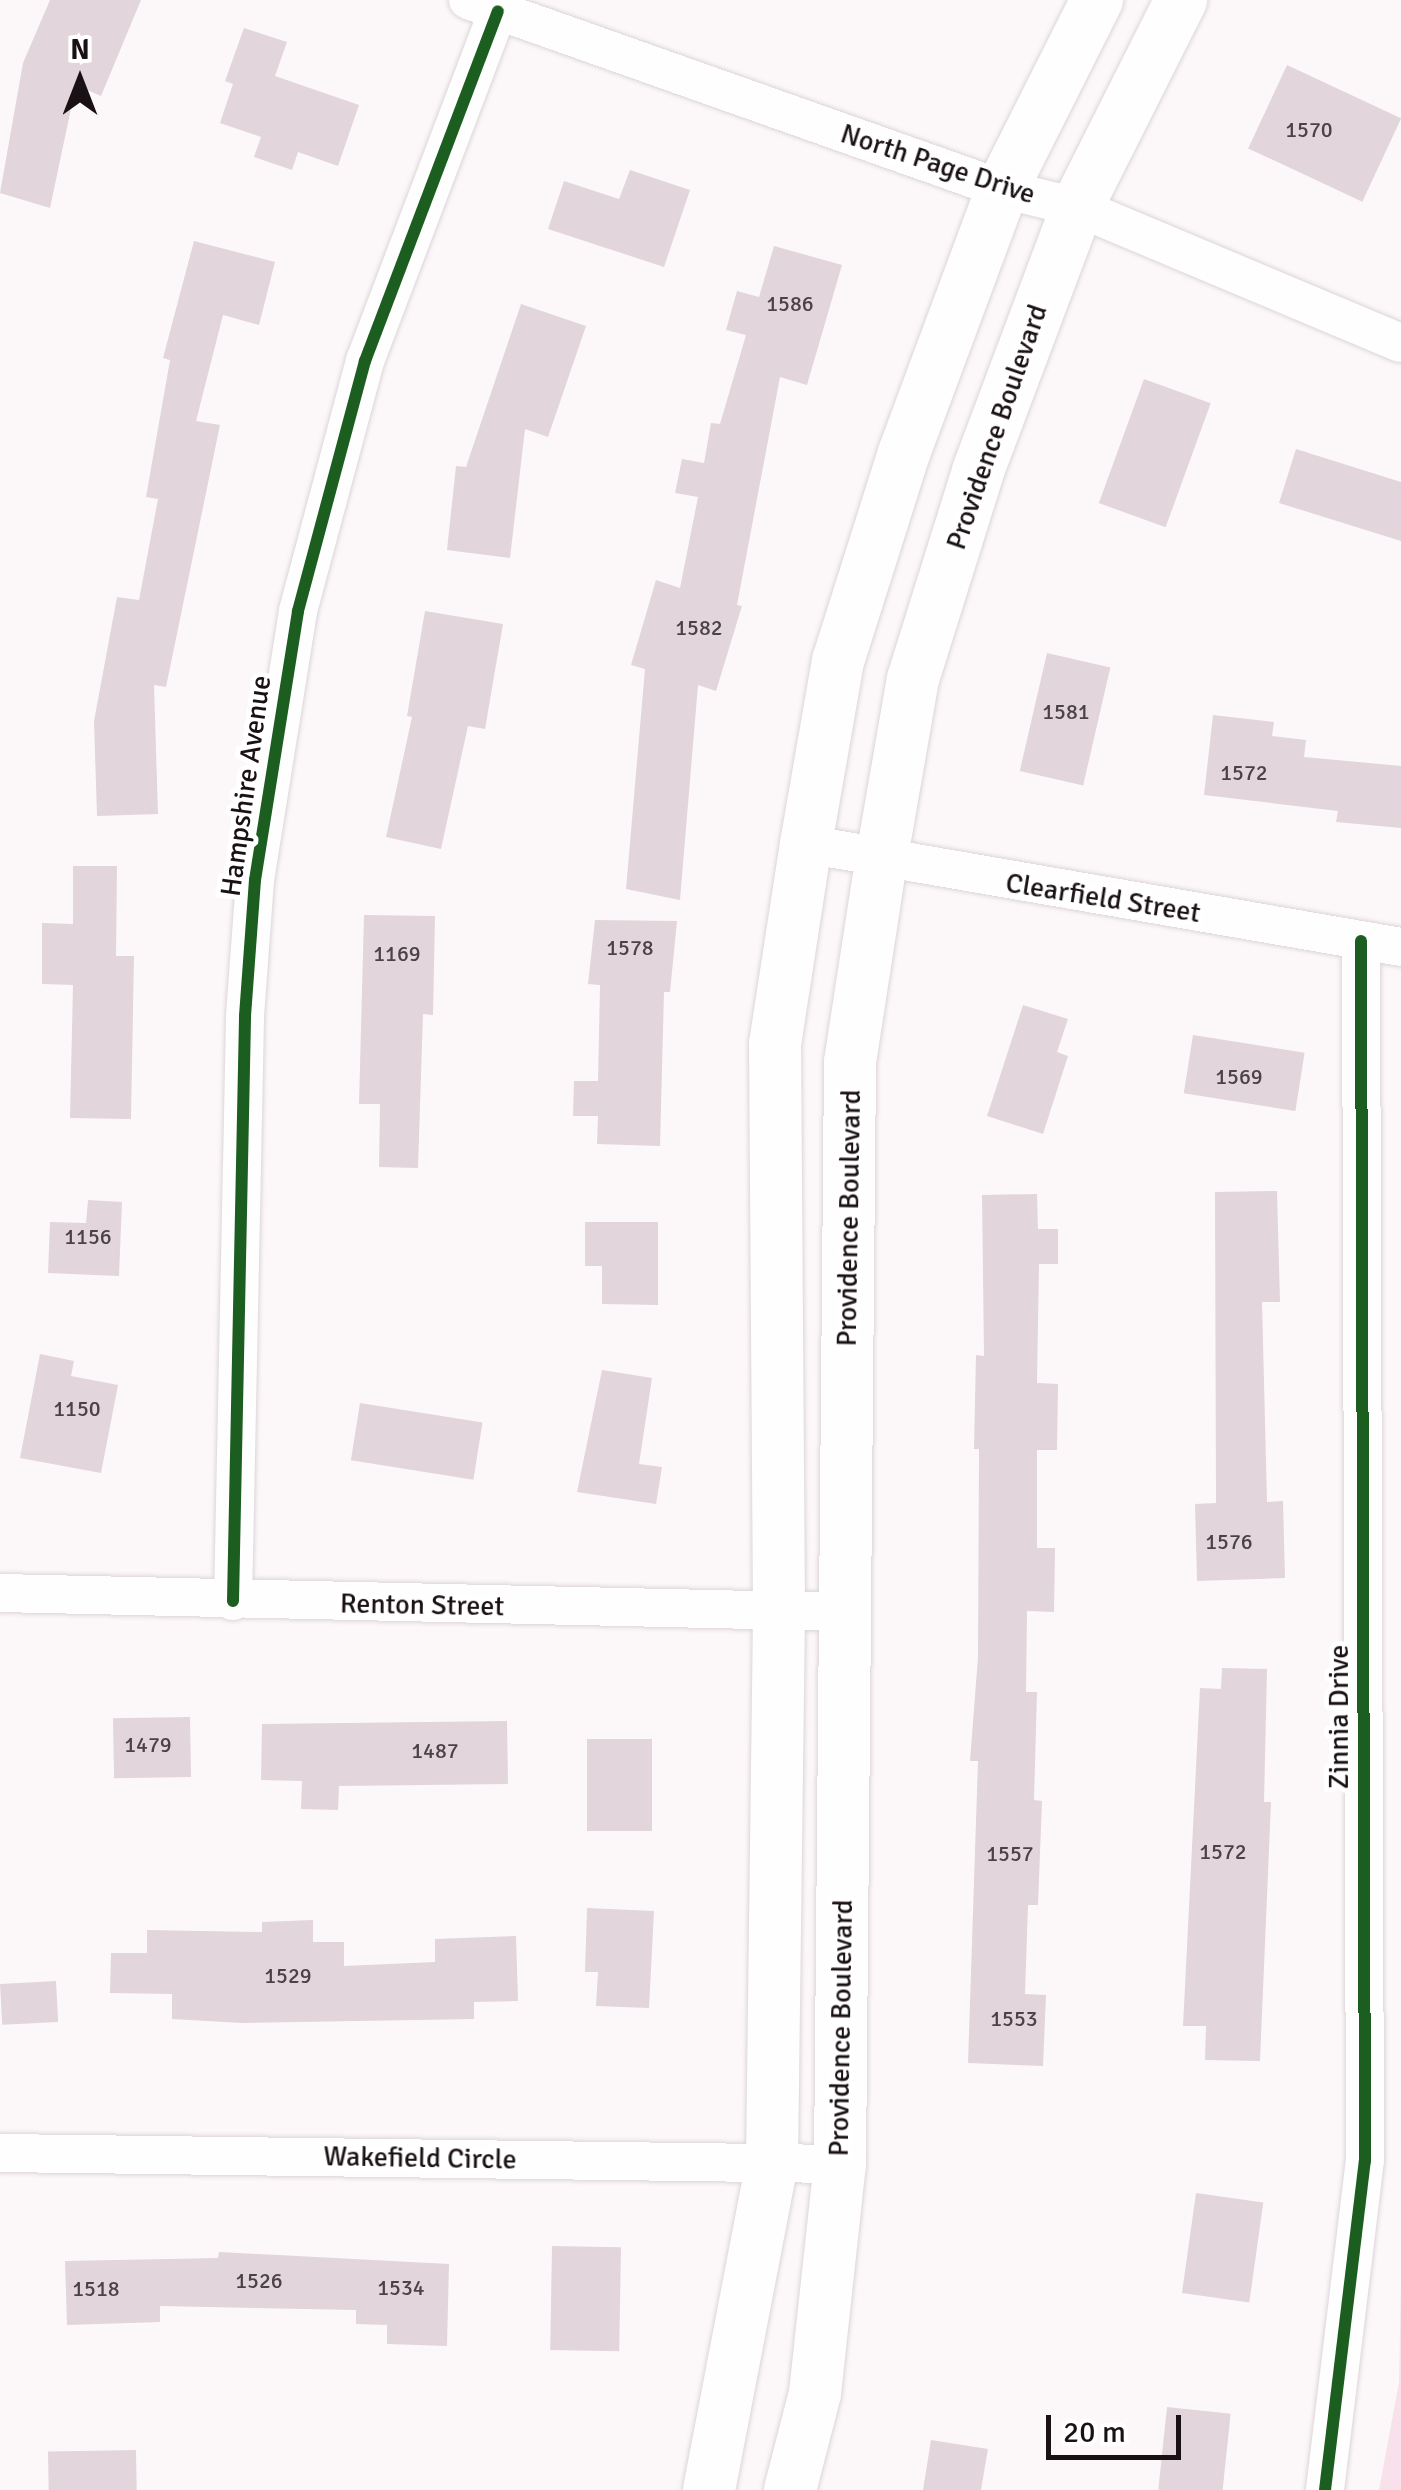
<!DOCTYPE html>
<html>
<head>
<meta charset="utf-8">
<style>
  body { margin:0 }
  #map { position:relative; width:1401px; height:2490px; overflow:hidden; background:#fcf8fa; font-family:Signika,sans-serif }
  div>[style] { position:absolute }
  .green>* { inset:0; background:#f9e1eb }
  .building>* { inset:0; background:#e2d5db; transform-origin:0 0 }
  .roads { filter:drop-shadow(0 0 2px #ddd5d8) drop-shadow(0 0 2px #ddd5d8) }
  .street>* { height:38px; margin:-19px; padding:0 19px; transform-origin:19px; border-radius:19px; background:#fffefe }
  .secondary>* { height:52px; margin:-26px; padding:0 26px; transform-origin:26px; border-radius:26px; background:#fffefe }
  .cycleway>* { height:12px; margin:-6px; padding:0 6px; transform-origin:6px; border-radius:6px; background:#1b5e20 }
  span { translate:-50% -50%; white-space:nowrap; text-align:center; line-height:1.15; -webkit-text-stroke:10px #fff; paint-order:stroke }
  .number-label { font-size:22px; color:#4c4246 }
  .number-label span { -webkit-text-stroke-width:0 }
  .street-label { font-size:28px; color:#1a1114 }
  .north { position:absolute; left:30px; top:30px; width:100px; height:100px; -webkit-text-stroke:8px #fff; paint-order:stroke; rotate:0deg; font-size:28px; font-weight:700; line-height:40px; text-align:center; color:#1a1114 }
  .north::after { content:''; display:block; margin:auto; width:35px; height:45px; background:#1a1114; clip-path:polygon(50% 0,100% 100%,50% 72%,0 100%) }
  .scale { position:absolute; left:1046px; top:2415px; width:135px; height:45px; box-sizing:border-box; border:5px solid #1a1114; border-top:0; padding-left:12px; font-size:30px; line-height:35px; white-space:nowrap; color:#1a1114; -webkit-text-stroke:8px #fff; paint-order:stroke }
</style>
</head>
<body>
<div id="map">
  <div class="green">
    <div style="clip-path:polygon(1401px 2283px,1401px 2490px,1379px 2490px,1399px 2382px)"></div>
  </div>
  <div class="building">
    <div style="clip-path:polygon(50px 0,141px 0,101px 96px,76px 85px,50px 208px,0 193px,23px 63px)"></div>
    <div style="clip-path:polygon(244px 28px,287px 42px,275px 76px,359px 105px,338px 166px,298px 152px,292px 170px,254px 157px,261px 137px,220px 123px,233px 84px,225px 81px)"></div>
    <div style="left:1287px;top:65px;width:126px;height:92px;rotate:25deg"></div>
    <div style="clip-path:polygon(630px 170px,690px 190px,664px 267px,548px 229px,564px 181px,619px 199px)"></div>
    <div style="clip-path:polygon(194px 241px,275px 262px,259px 325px,223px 315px,196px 421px,220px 425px,166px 687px,154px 685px,158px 814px,97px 816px,94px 721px,117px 597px,139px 600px,158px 499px,146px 497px,170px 360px,163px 358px)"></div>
    <div style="clip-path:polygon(774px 246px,842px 265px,807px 385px,780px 377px,737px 605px,742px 606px,716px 691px,698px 685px,680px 900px,626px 889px,645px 669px,631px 665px,656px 580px,680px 588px,698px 497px,675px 493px,682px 459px,704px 463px,711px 423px,720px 424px,746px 335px,726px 330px,737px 291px,759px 297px)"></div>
    <div style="clip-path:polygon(521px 304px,586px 326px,548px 437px,525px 429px,510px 558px,447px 550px,456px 466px,466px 467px)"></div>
    <div style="left:1144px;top:379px;width:71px;height:132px;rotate:20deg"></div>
    <div style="clip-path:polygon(1296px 449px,1401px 482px,1401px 541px,1279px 503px)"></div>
    <div style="clip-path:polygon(425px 611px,503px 624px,485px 729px,468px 726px,441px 849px,386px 837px,412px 717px,407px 716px)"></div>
    <div style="left:1047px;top:653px;width:65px;height:121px;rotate:13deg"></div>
    <div style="clip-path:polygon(1213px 715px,1274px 722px,1272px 736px,1306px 740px,1304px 757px,1401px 766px,1401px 828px,1336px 822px,1338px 811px,1204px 795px)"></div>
    <div style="clip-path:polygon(73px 866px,117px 866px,116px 956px,134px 956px,131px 1119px,70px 1118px,73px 985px,42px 984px,42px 923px,73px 924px)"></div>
    <div style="clip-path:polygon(364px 915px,435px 916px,433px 1015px,423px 1014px,418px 1168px,379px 1167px,380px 1104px,359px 1104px)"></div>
    <div style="clip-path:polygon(595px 920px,677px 921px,670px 992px,664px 992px,660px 1146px,597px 1144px,598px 1116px,573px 1116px,574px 1081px,598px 1081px,600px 985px,588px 984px)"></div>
    <div style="clip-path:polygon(1023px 1005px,1068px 1019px,1057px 1052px,1068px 1056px,1043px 1134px,987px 1116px)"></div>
    <div style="left:1193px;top:1035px;width:113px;height:59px;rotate:9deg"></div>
    <div style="clip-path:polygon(1277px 1191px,1280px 1302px,1262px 1302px,1267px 1502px,1283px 1501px,1285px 1578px,1197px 1581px,1195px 1504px,1216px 1503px,1215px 1192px)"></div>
    <div style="clip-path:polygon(1037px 1194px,1038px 1229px,1058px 1229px,1058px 1264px,1039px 1264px,1037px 1383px,1058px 1384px,1057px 1450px,1037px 1450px,1037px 1548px,1055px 1548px,1054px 1612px,1027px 1611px,1026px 1692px,1037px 1692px,1034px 1800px,1042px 1801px,1038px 1905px,1028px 1905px,1025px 1994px,1046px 1995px,1043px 2066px,968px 2063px,978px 1761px,970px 1761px,978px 1657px,979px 1449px,974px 1449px,976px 1355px,984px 1356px,982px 1195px)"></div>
    <div style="clip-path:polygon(88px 1200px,122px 1202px,119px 1276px,48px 1273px,50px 1222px,86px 1223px)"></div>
    <div style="clip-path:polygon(585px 1222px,658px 1222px,658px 1305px,602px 1304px,602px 1266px,585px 1266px)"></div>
    <div style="clip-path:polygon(40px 1354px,74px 1361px,71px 1376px,118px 1385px,101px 1473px,20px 1458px)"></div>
    <div style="clip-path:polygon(602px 1370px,652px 1378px,639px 1464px,662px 1467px,656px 1504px,577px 1492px)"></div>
    <div style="left:360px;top:1403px;width:124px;height:58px;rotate:9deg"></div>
    <div style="clip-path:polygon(1222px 1668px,1267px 1669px,1264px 1802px,1271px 1802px,1260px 2061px,1205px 2060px,1206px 2026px,1183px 2026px,1200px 1688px,1221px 1689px)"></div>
    <div style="left:190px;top:1717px;width:60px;height:77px;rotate:89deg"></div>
    <div style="clip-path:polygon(507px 1721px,508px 1784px,339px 1786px,338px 1810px,301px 1809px,302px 1781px,261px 1780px,262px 1724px)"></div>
    <div style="left:587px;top:1739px;width:65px;height:92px"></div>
    <div style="clip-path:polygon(587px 1908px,654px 1911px,649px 2008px,596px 2006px,598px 1972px,585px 1972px)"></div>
    <div style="clip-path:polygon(313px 1920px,313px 1942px,344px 1942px,344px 1966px,435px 1962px,435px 1939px,516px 1936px,518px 2001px,474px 2002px,474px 2019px,242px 2023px,172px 2019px,172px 1994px,110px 1993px,111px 1953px,147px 1953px,147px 1930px,262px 1932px,262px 1922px)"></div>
    <div style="left:56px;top:1981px;width:41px;height:56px;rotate:87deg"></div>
    <div style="left:1196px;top:2193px;width:68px;height:101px;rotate:8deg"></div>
    <div style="left:552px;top:2246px;width:69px;height:104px;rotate:1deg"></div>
    <div style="clip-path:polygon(219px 2252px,449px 2264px,447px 2346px,387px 2344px,387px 2325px,356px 2324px,356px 2310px,160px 2306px,160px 2322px,67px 2325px,65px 2261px,218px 2258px)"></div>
    <div style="left:1167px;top:2407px;width:64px;height:83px;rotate:6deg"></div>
    <div style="clip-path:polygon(931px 2440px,988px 2449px,981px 2490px,923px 2490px)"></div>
    <div style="left:136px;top:2450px;width:40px;height:88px;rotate:89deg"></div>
  </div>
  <div class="roads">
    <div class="street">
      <div style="left:468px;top:0;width:566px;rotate:19.49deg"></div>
      <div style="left:1002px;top:189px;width:77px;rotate:13.5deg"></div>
      <div style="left:1077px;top:207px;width:351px;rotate:22.8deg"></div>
      <div style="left:806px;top:844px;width:604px;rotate:9.82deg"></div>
      <div style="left:0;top:1593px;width:845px;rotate:1.29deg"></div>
      <div style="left:233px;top:1601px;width:585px;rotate:-88.82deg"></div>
      <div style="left:245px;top:1016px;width:136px;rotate:-85.8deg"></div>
      <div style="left:255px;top:880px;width:272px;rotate:-80.9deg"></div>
      <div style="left:298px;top:611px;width:259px;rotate:-75deg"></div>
      <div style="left:365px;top:361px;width:374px;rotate:-69.2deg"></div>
      <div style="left:0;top:2153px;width:840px;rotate:0.75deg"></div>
      <div style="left:1325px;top:2490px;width:331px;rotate:-83.1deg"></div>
      <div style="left:1365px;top:2161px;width:1220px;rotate:-90.19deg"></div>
    </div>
    <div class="secondary">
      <div style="left:709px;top:2490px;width:334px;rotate:-79.1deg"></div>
      <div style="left:772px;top:2162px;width:551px;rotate:-89.27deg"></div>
      <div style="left:779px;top:1611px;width:567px;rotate:-90.4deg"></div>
      <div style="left:775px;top:1044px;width:202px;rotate:-81.2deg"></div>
      <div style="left:806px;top:844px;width:186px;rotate:-80.1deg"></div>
      <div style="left:838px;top:661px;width:218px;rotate:-72.4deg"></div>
      <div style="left:904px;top:453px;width:282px;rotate:-69.6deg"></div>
      <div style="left:1002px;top:189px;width:212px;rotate:-63.3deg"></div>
      <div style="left:790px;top:2490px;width:100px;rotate:-75.5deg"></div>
      <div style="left:815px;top:2393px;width:230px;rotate:-83.8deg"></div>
      <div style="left:840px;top:2164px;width:1102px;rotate:-89.48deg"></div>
      <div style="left:850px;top:1062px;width:202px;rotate:-81.2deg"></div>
      <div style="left:881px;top:862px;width:186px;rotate:-80.1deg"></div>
      <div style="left:913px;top:679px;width:218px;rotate:-72.6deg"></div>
      <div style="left:978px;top:471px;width:282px;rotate:-69.4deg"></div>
      <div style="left:1077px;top:207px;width:232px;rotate:-63.3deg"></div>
    </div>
  </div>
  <div class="cycleway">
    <div style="left:233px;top:1601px;width:585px;rotate:-88.82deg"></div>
    <div style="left:245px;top:1016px;width:136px;rotate:-85.8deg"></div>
    <div style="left:255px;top:880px;width:272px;rotate:-80.9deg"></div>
    <div style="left:298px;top:611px;width:259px;rotate:-75deg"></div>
    <div style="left:365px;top:361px;width:374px;rotate:-69.2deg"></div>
    <div style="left:1325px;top:2490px;width:331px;rotate:-83.1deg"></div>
    <div style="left:1365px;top:2161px;width:1220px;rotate:-90.19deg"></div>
  </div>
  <div class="number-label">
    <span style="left:1309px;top:130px">1570</span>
    <span style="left:790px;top:304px">1586</span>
    <span style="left:699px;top:628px">1582</span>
    <span style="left:1066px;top:712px">1581</span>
    <span style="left:1244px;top:773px">1572</span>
    <span style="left:630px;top:948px">1578</span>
    <span style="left:397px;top:954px">1169</span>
    <span style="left:1239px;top:1077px">1569</span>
    <span style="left:88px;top:1237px">1156</span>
    <span style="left:77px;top:1409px">1150</span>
    <span style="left:1229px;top:1542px">1576</span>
    <span style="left:148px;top:1745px">1479</span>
    <span style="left:435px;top:1751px">1487</span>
    <span style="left:1223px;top:1852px">1572</span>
    <span style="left:1010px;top:1854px">1557</span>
    <span style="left:288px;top:1976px">1529</span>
    <span style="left:1014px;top:2019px">1553</span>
    <span style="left:259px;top:2281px">1526</span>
    <span style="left:401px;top:2288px">1534</span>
    <span style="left:96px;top:2289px">1518</span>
  </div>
  <div class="street-label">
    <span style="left:938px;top:164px;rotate:18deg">North Page Drive</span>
    <span style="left:997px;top:427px;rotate:-71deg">Providence Boulevard</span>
    <span style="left:246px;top:786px;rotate:-82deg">Hampshire Avenue</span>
    <span style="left:1103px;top:898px;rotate:9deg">Clearfield Street</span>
    <span style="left:849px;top:1218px;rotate:-89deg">Providence Boulevard</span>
    <span style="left:422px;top:1605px;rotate:1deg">Renton Street</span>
    <span style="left:1339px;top:1717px;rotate:-90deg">Zinnia Drive</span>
    <span style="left:841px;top:2028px;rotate:-89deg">Providence Boulevard</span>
    <span style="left:420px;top:2158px;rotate:1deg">Wakefield Circle</span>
  </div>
  <div class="north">N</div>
  <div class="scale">20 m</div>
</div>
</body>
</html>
